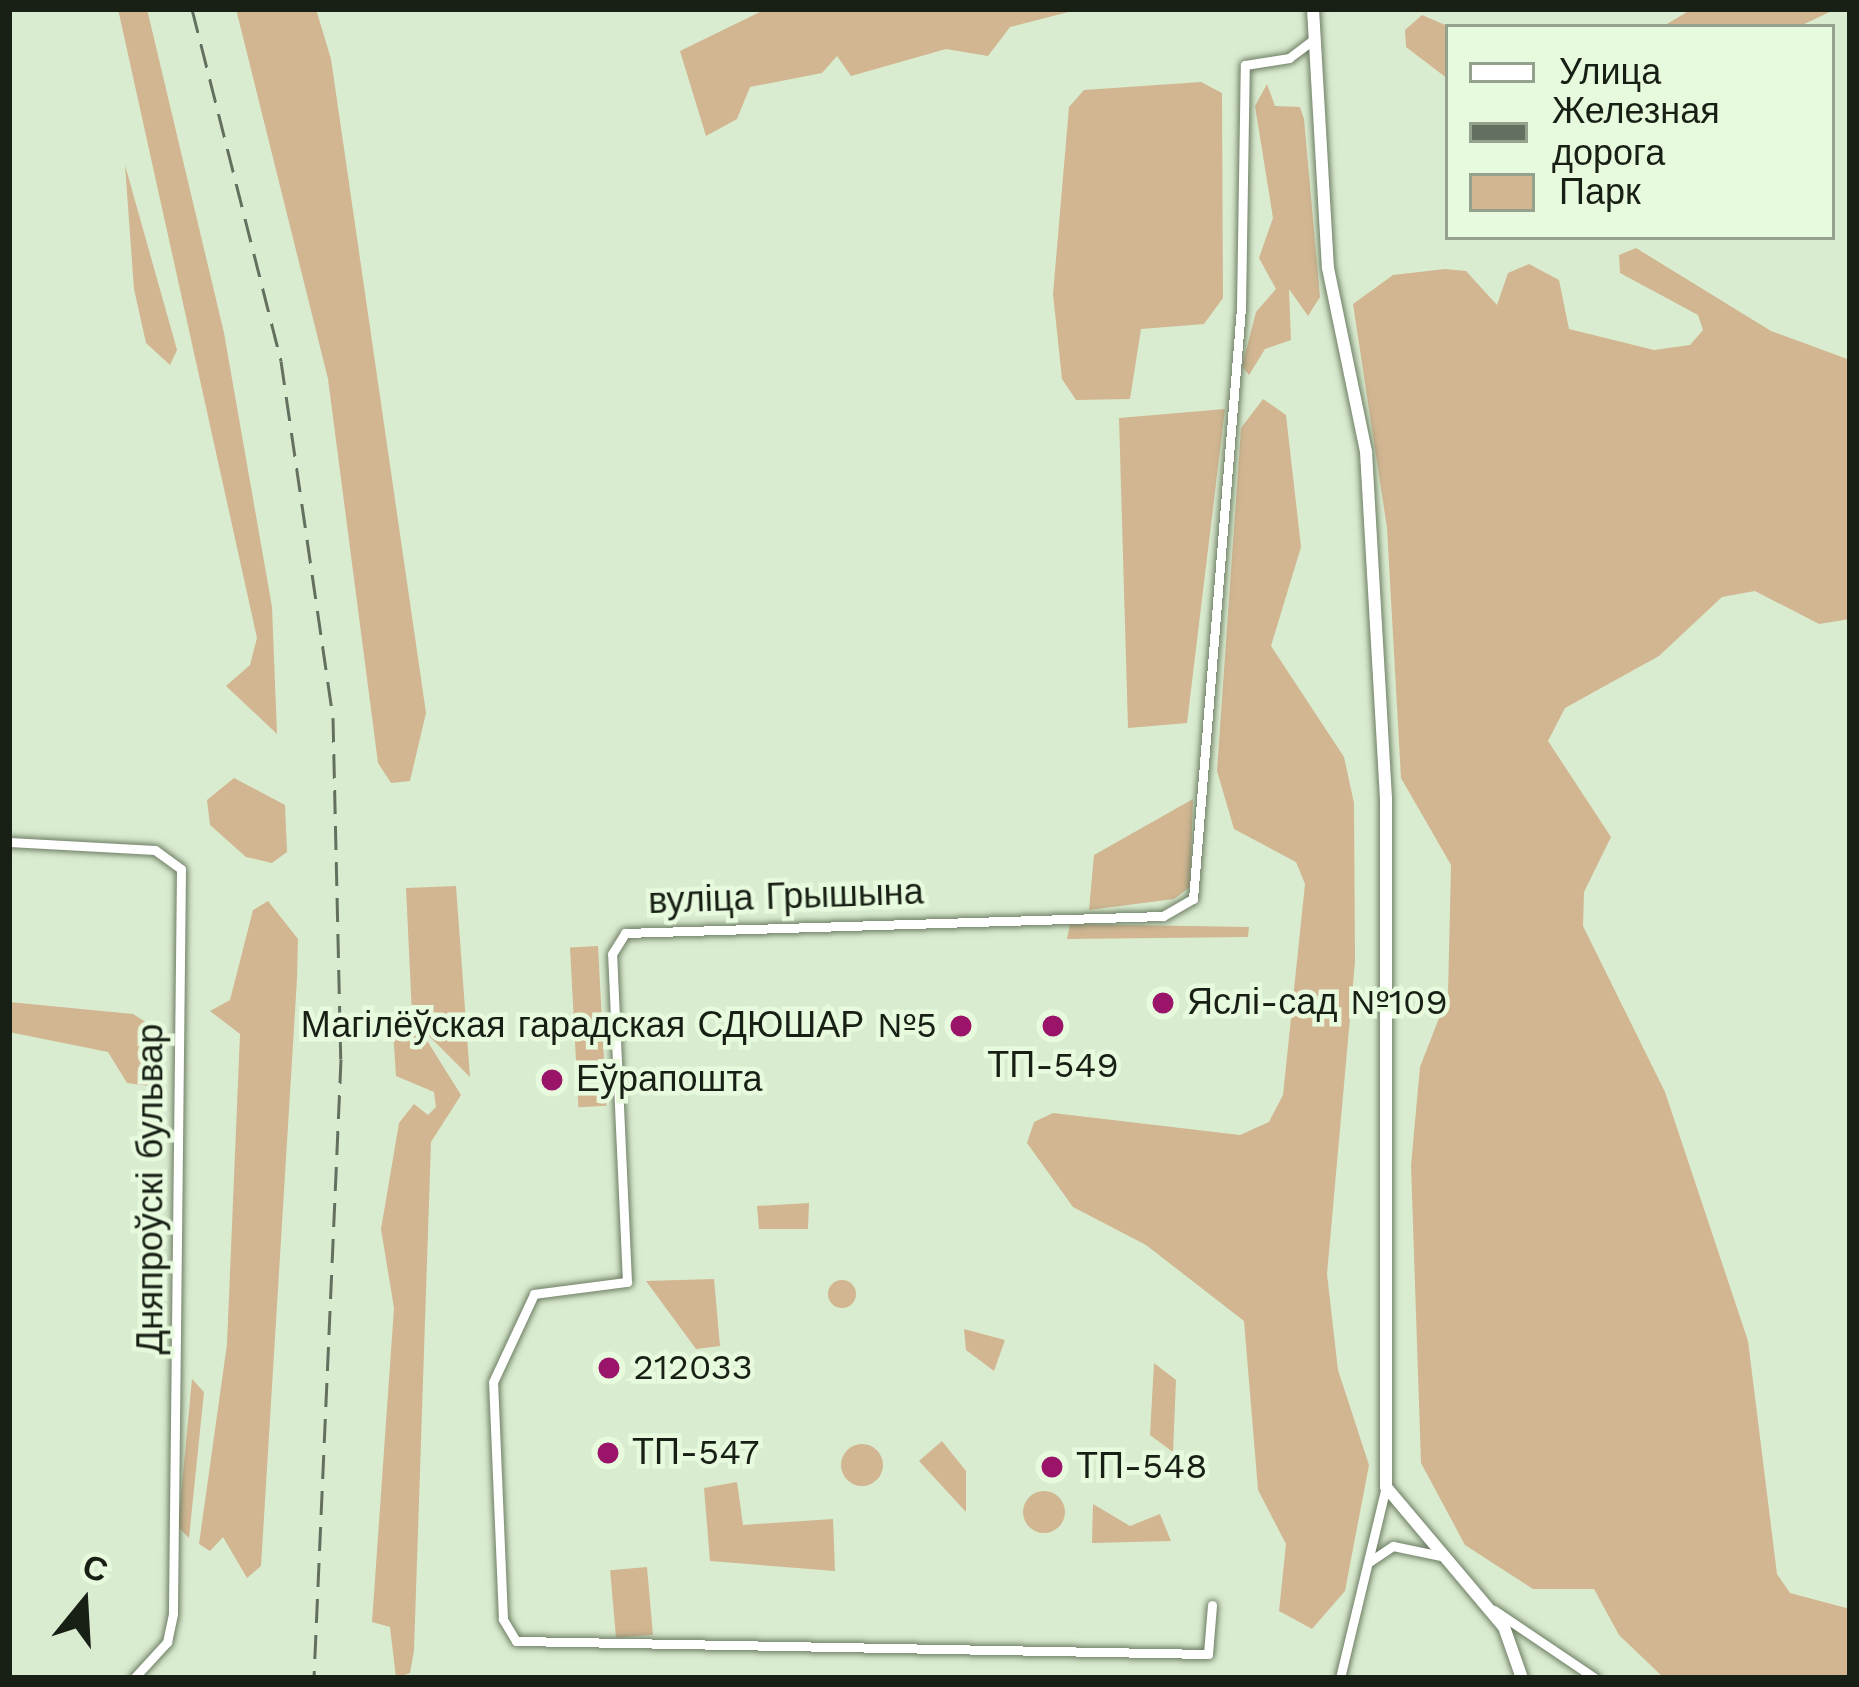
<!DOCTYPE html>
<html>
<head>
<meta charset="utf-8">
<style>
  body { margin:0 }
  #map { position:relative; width:1859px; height:1687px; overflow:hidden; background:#daecd0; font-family:"Work Sans",sans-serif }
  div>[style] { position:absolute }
  .green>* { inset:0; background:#d1b691; transform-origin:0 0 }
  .round { border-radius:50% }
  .roads { filter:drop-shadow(0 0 3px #6d7d63) drop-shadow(0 0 3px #6d7d63) }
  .minor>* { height:9px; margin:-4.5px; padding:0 4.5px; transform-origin:4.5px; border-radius:4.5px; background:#fff }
  .tertiary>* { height:12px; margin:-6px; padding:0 6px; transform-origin:6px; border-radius:6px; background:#fff }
  .rail>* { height:3px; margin-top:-1.5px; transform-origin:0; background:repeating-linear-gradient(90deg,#64705f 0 24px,transparent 0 36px) }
  .dots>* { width:33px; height:33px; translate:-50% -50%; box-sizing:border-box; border:6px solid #e7fadd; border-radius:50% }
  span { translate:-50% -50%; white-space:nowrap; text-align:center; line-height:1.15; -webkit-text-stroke:9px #e7fadd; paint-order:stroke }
  .street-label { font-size:36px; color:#181f15 }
  .poi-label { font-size:36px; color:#181f15 }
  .left { translate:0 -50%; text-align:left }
  .right { translate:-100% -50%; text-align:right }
  .frame { position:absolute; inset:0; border:12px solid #181f15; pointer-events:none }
  .legend { position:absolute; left:1445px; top:24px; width:390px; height:216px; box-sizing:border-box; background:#e7fadd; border:3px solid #94a28d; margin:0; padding:15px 21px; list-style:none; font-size:36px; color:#181f15 }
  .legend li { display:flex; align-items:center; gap:24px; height:60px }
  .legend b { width:60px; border:3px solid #94a28d }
  .north { position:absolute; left:24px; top:1543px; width:120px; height:120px; -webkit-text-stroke:9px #e7fadd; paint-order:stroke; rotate:18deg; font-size:33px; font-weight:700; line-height:48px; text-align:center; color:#181f15 }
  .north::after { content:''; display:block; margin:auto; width:42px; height:54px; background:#181f15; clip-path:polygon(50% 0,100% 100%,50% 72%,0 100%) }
</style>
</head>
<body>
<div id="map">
  <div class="green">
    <div style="clip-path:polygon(118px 9px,147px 9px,224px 333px,272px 607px,277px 734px,226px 686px,250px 665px,257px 638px)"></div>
    <div style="clip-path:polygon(236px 9px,316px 9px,331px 59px,426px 713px,410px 781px,391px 783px,378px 763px,328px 379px)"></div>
    <div style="clip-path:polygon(766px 9px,1080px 9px,1010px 27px,988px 56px,946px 49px,851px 76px,837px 56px,822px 73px,750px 87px,737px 119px,706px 136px,680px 51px)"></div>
    <div style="clip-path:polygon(1692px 9px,1836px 9px,1798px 27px,1662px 27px)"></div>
    <div style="clip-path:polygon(1422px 15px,1450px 27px,1448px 79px,1406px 47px,1405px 30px)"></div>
    <div style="clip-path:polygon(1201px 82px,1222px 93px,1223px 298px,1204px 324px,1141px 329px,1130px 399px,1076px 400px,1062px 379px,1053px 294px,1069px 107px,1084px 90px)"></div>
    <div style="clip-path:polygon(1267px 84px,1275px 106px,1300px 107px,1304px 119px,1320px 297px,1308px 316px,1289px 289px,1291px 340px,1265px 349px,1249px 375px,1242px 366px,1256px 312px,1276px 289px,1259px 258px,1273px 218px,1255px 106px)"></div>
    <div style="clip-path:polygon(125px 165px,177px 350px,170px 365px,146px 343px,134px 289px)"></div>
    <div style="clip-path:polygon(1636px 248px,1771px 331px,1850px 360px,1850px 619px,1819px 624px,1755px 591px,1722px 597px,1659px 656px,1565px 708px,1548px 741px,1611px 837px,1584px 892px,1583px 926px,1665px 1092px,1748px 1341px,1777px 1574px,1790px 1593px,1850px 1609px,1850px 1678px,1664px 1678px,1619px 1635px,1594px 1589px,1533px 1589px,1465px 1545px,1421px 1463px,1411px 1165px,1420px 1067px,1448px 995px,1451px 865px,1401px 778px,1387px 528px,1353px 304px,1393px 275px,1445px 269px,1466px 271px,1497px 305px,1508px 273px,1529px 264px,1559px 280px,1569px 329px,1654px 350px,1690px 345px,1703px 330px,1698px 315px,1620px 273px,1619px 255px)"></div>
    <div style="clip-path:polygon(1263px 399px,1286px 415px,1301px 547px,1271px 646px,1344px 757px,1354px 803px,1355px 962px,1327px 1274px,1338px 1370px,1369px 1465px,1345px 1591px,1312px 1629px,1279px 1611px,1286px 1544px,1258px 1490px,1244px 1321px,1146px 1245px,1073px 1207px,1027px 1143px,1034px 1122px,1053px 1113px,1240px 1135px,1269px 1122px,1283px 1095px,1305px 884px,1296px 862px,1234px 829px,1217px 771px,1241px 428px)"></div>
    <div style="clip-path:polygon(1225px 409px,1187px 723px,1128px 728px,1119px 418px)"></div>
    <div style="clip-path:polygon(234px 778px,285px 805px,287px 852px,272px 863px,246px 857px,210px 825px,207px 800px)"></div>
    <div style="clip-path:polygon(1193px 799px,1190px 887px,1174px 899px,1089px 910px,1094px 855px)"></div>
    <div style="clip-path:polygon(456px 886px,470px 1077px,416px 1023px,461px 1095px,431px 1142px,414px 1651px,410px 1673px,396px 1678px,390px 1627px,372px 1622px,394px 1308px,381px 1229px,399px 1123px,414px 1104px,428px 1115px,436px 1107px,434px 1092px,396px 1076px,393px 1031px,412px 1015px,406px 888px)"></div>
    <div style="clip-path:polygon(268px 901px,298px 939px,297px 979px,261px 1566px,247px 1578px,223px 1537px,210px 1551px,199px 1544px,227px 1344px,240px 1034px,210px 1011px,230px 1000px,253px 910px)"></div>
    <div style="clip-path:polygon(1070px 924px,1249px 927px,1248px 937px,1067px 939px)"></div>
    <div style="left:598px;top:946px;width:160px;height:28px;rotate:87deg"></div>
    <div style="clip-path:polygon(9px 1002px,133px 1014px,152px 1026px,166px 1088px,127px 1083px,108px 1052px,9px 1032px)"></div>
    <div style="clip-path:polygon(809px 1203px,808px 1229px,759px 1229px,757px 1206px)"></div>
    <div style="clip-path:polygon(714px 1279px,720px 1346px,696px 1349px,646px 1281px)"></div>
    <div class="round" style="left:828px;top:1280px;width:28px;height:28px"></div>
    <div style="clip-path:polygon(964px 1329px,1005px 1340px,994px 1371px,966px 1350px)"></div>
    <div style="clip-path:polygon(1154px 1363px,1176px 1380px,1173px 1452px,1150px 1435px)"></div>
    <div style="clip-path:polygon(192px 1379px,204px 1392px,189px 1538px,178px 1527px)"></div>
    <div style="clip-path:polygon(942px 1441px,966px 1471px,966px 1512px,919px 1461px)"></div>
    <div class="round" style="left:841px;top:1444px;width:42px;height:42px"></div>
    <div style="clip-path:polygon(737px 1482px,743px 1525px,833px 1519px,835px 1571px,710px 1561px,704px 1488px)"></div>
    <div class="round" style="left:1023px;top:1491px;width:42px;height:42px"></div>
    <div style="clip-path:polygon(1093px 1504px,1130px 1526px,1160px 1514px,1171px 1541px,1092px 1543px)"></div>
    <div style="left:647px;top:1567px;width:68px;height:37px;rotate:85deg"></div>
  </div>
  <div class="roads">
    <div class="minor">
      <div style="left:9px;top:842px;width:146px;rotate:3.1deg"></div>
      <div style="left:155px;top:850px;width:32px;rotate:36deg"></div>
      <div style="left:181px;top:869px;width:745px;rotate:90.62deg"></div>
      <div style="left:173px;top:1614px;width:29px;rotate:102deg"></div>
      <div style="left:167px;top:1642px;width:49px;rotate:132.5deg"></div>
      <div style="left:1369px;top:1562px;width:29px;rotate:-34deg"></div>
      <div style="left:1393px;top:1546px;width:49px;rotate:11.8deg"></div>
      <div style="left:1212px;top:1605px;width:49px;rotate:94.7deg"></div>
      <div style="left:1208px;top:1654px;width:692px;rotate:-178.92deg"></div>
      <div style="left:516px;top:1641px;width:26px;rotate:-121deg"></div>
      <div style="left:503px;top:1619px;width:237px;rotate:-92.4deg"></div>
      <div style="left:493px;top:1382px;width:97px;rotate:-65deg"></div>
      <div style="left:534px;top:1294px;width:94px;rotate:-7.4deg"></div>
      <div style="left:627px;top:1282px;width:328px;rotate:-92.6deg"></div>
      <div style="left:612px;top:954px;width:25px;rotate:-58deg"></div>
      <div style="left:625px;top:933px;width:538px;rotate:-1.81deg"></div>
      <div style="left:1163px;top:916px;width:34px;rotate:-30deg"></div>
      <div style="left:1193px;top:899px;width:593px;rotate:-85.36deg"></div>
      <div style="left:1241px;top:308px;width:243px;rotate:-89.1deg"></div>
      <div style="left:1245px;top:65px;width:45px;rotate:-9deg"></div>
      <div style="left:1289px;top:58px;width:31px;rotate:-37deg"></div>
      <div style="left:1494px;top:1610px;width:122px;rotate:34deg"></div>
      <div style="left:1340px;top:1678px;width:196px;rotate:-76.5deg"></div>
    </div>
    <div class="tertiary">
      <div style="left:1313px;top:9px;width:259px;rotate:86.7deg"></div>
      <div style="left:1328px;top:268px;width:188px;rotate:78.3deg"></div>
      <div style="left:1366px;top:452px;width:347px;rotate:86.7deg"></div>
      <div style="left:1386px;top:798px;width:689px;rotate:90deg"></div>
      <div style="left:1386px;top:1487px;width:183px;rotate:49.9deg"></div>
      <div style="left:1504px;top:1627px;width:54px;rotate:70.6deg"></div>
    </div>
  </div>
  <div class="rail">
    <div style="left:192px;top:9px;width:363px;rotate:75.8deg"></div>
    <div style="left:281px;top:361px;width:361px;rotate:81.7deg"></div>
    <div style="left:333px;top:718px;width:341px;rotate:88.7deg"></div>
    <div style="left:341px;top:1059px;width:620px;rotate:92.5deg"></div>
  </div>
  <div class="dots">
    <div style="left:1163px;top:1003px;background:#9a1569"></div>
    <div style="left:961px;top:1026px;background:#9a1569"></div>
    <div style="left:1053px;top:1026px;background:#9a1569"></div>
    <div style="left:552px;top:1080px;background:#9a1569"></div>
    <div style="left:609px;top:1368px;background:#9a1569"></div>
    <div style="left:608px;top:1453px;background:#9a1569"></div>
    <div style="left:1052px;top:1467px;background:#9a1569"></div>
  </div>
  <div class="street-label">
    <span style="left:786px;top:897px;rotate:-2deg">вуліца Грышына</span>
    <span style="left:151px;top:1189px;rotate:-90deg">Дняпроўскі бульвар</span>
  </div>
  <div class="poi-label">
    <span class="left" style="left:1187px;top:1003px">Яслі-сад №109</span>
    <span class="right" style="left:937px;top:1026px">Магілёўская гарадская СДЮШАР №5</span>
    <span style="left:1053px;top:1066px">ТП-549</span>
    <span class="left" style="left:576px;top:1080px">Еўрапошта</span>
    <span class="left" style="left:633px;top:1368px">212033</span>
    <span class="left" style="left:632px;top:1453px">ТП-547</span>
    <span class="left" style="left:1076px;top:1467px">ТП-548</span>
  </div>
  <div class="frame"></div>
  <ul class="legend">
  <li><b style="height:15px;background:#fff"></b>Улица</li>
  <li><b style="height:15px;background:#64705f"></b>Железная дорога</li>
  <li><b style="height:33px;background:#d1b691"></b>Парк</li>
  </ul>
  <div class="north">С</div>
</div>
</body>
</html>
